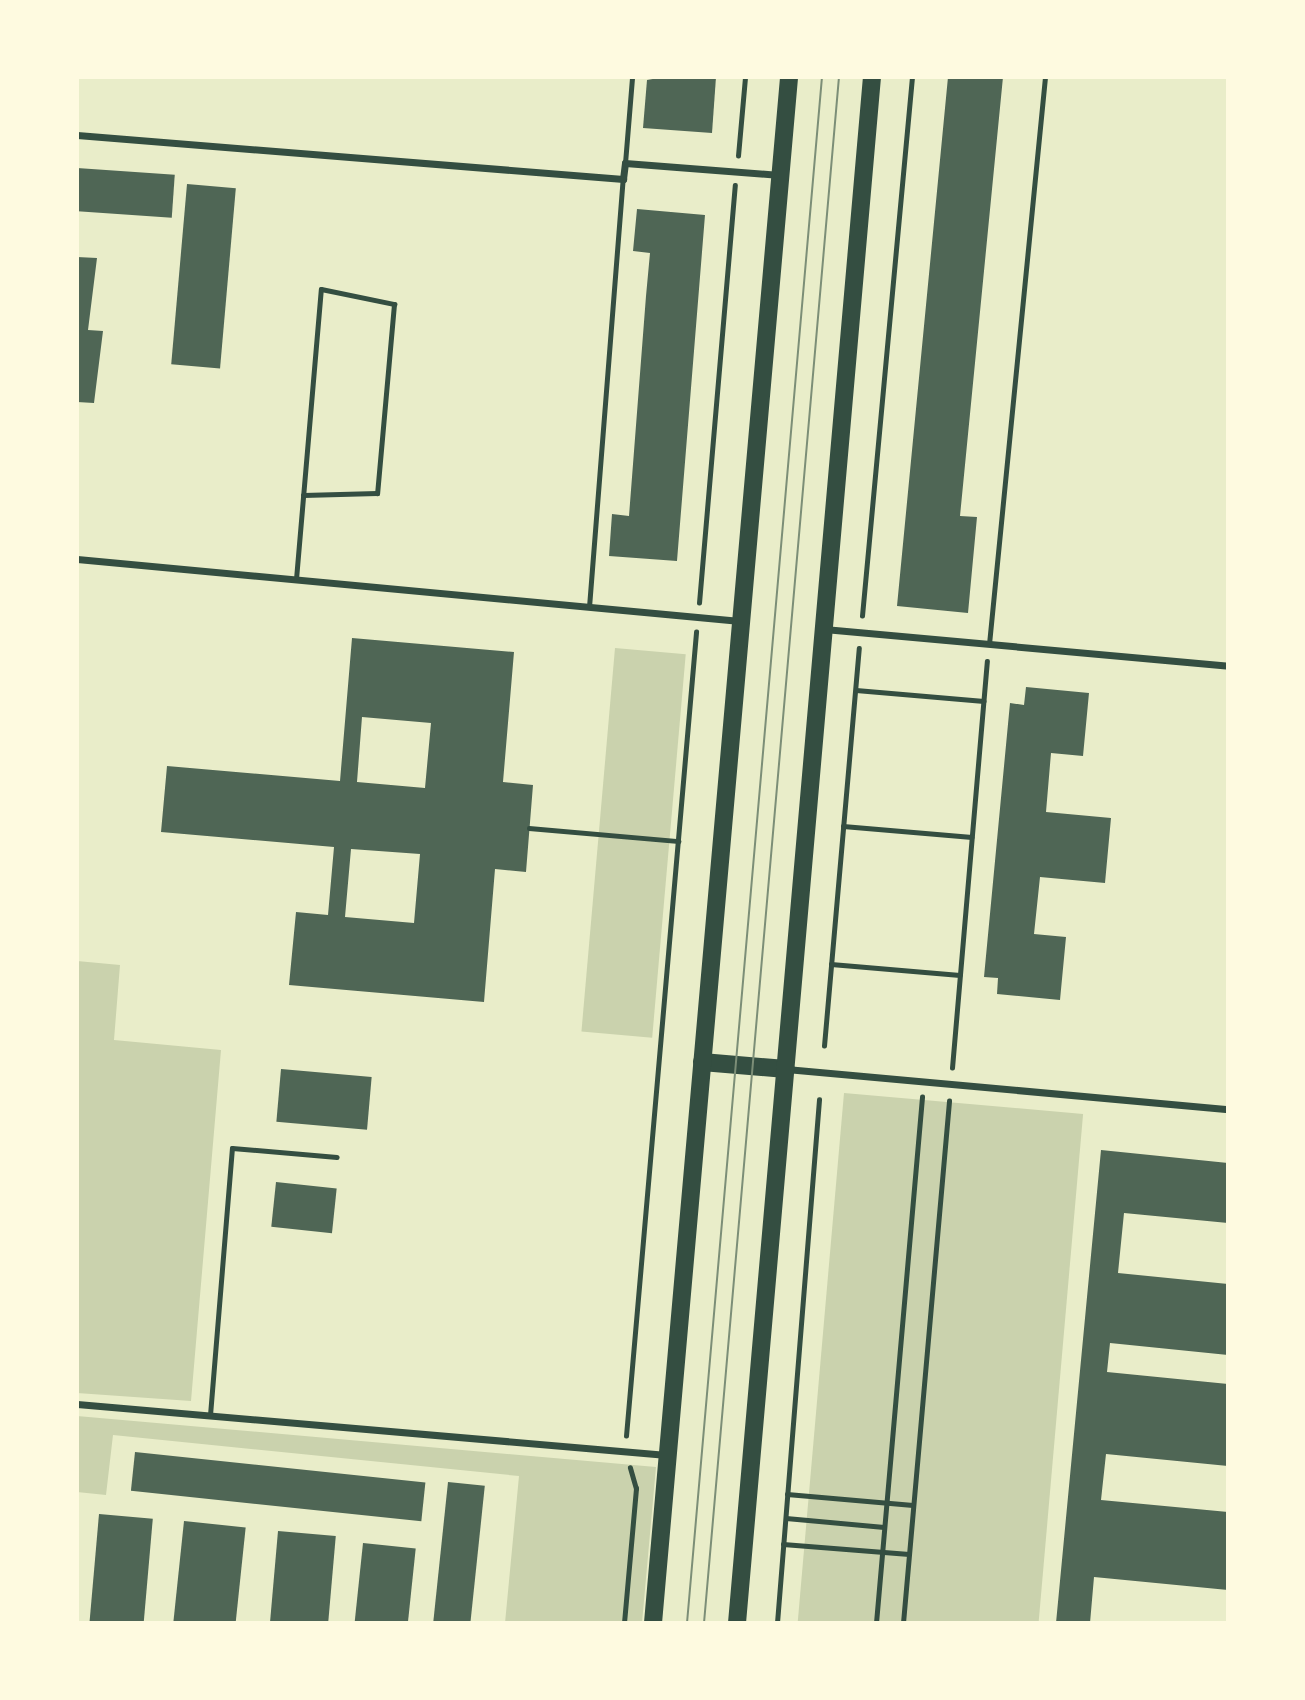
<!DOCTYPE html>
<html>
<head>
<meta charset="utf-8">
<style>
  body { margin:0 }
  #map { position:relative; width:1305px; height:1700px; overflow:hidden; background:#e9edc9; font-family:"Sofia Sans Condensed",sans-serif }
  div>[style] { position:absolute }
  .green>* { inset:0; background:#cad2ad; transform-origin:0 0 }
  .building>* { inset:0; background:#4f6655; transform-origin:0 0 }
  .path>* { height:4.5px; margin:-2.25px; padding:0 2.25px; transform-origin:2.25px; border-radius:2.25px; background:#344e41 }
  .service>* { height:5px; margin:-2.5px; padding:0 2.5px; transform-origin:2.5px; border-radius:2.5px; background:#344e41 }
  .minor>* { height:7px; margin:-3.5px; padding:0 3.5px; transform-origin:3.5px; border-radius:3.5px; background:#344e41 }
  .primary>* { height:18px; margin:-9px; padding:0 9px; transform-origin:9px; border-radius:9px; background:#344e41 }
  .tram>* { height:2px; margin:-1px; padding:0 1px; transform-origin:1px; border-radius:1px; background:#7c8e77 }
  span { translate:-50% -50%; white-space:nowrap; text-align:center; line-height:1.15; -webkit-text-stroke:6px #fefae0; paint-order:stroke }
  .frame { position:absolute; inset:0; border:79px solid #fefae0; pointer-events:none }
</style>
</head>
<body>
<div id="map">
  <div class="green">
    <div style="left:615px;top:648px;width:71px;height:385px;rotate:5deg"></div>
    <div style="clip-path:polygon(77px 961px,120px 965px,114px 1040px,221px 1050px,191px 1401px,77px 1393px)"></div>
    <div style="left:844px;top:1093px;width:240px;height:532px;rotate:5deg"></div>
    <div style="clip-path:polygon(77px 1416px,656px 1467px,642px 1623px,505px 1623px,519px 1476px,113px 1435px,106px 1495px,77px 1492px)"></div>
  </div>
  <div class="building">
    <div style="clip-path:polygon(664px 77px,716px 77px,712px 133px,643px 128px,647px 80px)"></div>
    <div style="clip-path:polygon(948px 77px,1003px 77px,960px 516px,977px 517px,968px 613px,897px 606px)"></div>
    <div style="left:77px;top:168px;width:98px;height:43px;rotate:4deg"></div>
    <div style="left:187px;top:184px;width:49px;height:181px;rotate:5deg"></div>
    <div style="clip-path:polygon(637px 209px,705px 215px,677px 561px,609px 556px,612px 514px,629px 516px,646px 296px,650px 253px,633px 251px)"></div>
    <div style="clip-path:polygon(77px 257px,97px 258px,88px 330px,103px 331px,94px 403px,77px 402px)"></div>
    <div style="clip-path:polygon(evenodd,352px 638px,514px 652px,503px 782px,533px 785px,526px 872px,495px 869px,484px 1002px,289px 985px,296px 912px,328px 915px,334px 847px,161px 832px,167px 766px,340px 781px,352px 638px,362px 717px,431px 723px,425px 788px,357px 782px,362px 717px,352px 638px,351px 849px,420px 854px,414px 923px,345px 917px,351px 849px)"></div>
    <div style="clip-path:polygon(1026px 687px,1089px 693px,1083px 756px,1051px 753px,1046px 812px,1111px 818px,1105px 883px,1040px 877px,1034px 934px,1066px 937px,1060px 1000px,997px 994px,998px 978px,984px 977px,1010px 703px,1024px 705px)"></div>
    <div style="left:281px;top:1069px;width:91px;height:53px;rotate:5deg"></div>
    <div style="clip-path:polygon(1101px 1150px,1228px 1163px,1228px 1223px,1124px 1213px,1118px 1273px,1228px 1284px,1228px 1355px,1110px 1343px,1107px 1372px,1228px 1384px,1228px 1466px,1106px 1454px,1101px 1500px,1228px 1512px,1228px 1590px,1094px 1577px,1090px 1623px,1056px 1623px)"></div>
    <div style="left:276px;top:1182px;width:61px;height:45px;rotate:6deg"></div>
    <div style="left:135px;top:1452px;width:292px;height:39px;rotate:6deg"></div>
    <div style="left:448px;top:1482px;width:37px;height:142px;rotate:6deg"></div>
    <div style="left:99px;top:1514px;width:54px;height:110px;rotate:5deg"></div>
    <div style="left:184px;top:1521px;width:62px;height:102px;rotate:6deg"></div>
    <div style="left:278px;top:1531px;width:58px;height:92px;rotate:5deg"></div>
    <div style="left:363px;top:1543px;width:53px;height:80px;rotate:6deg"></div>
  </div>
  <div class="path">
    <div style="left:738px;top:156px;width:79px;rotate:-84.9deg"></div>
    <div style="left:699px;top:603px;width:419px;rotate:-85.1deg"></div>
    <div style="left:862px;top:616px;width:541px;rotate:-84.7deg"></div>
    <div style="left:856px;top:690px;width:128px;rotate:4.9deg"></div>
    <div style="left:843px;top:826px;width:129px;rotate:4.9deg"></div>
    <div style="left:529px;top:828px;width:150px;rotate:5deg"></div>
    <div style="left:831px;top:964px;width:129px;rotate:4.9deg"></div>
    <div style="left:824px;top:1046px;width:399px;rotate:-85deg"></div>
    <div style="left:952px;top:1068px;width:408px;rotate:-85.1deg"></div>
    <div style="left:626px;top:1436px;width:807px;rotate:-85.02deg"></div>
    <div style="left:787px;top:1494px;width:126px;rotate:5deg"></div>
    <div style="left:786px;top:1518px;width:98px;rotate:5.2deg"></div>
    <div style="left:783px;top:1544px;width:126px;rotate:4.5deg"></div>
    <div style="left:624px;top:1623px;width:135px;rotate:-84.9deg"></div>
    <div style="left:636px;top:1489px;width:22px;rotate:-106deg"></div>
    <div style="left:777px;top:1623px;width:525px;rotate:-85.41deg"></div>
    <div style="left:876px;top:1623px;width:528px;rotate:-85deg"></div>
    <div style="left:903px;top:1623px;width:524px;rotate:-84.96deg"></div>
  </div>
  <div class="service">
    <div style="left:625px;top:163px;width:86px;rotate:-85.3deg"></div>
    <div style="left:296px;top:579px;width:291px;rotate:-85.1deg"></div>
    <div style="left:321px;top:289px;width:75px;rotate:11.6deg"></div>
    <div style="left:394px;top:304px;width:190px;rotate:95.1deg"></div>
    <div style="left:377px;top:493px;width:74px;rotate:178.5deg"></div>
    <div style="left:589px;top:607px;width:429px;rotate:-85.5deg"></div>
    <div style="left:989px;top:644px;width:570px;rotate:-84.36deg"></div>
    <div style="left:210px;top:1415px;width:268px;rotate:-85.3deg"></div>
    <div style="left:232px;top:1148px;width:105px;rotate:4.9deg"></div>
  </div>
  <div class="minor">
    <div style="left:77px;top:135px;width:548px;rotate:4.61deg"></div>
    <div style="left:623px;top:179px;width:16px;rotate:-83deg"></div>
    <div style="left:625px;top:163px;width:155px;rotate:4.4deg"></div>
    <div style="left:77px;top:559px;width:666px;rotate:5.34deg"></div>
    <div style="left:824px;top:629px;width:406px;rotate:5.2deg"></div>
    <div style="left:786px;top:1069px;width:444px;rotate:5.2deg"></div>
    <div style="left:77px;top:1404px;width:592px;rotate:4.94deg"></div>
  </div>
  <div class="primary">
    <div style="left:702px;top:1062px;width:84px;rotate:4.8deg"></div>
    <div style="left:653px;top:1623px;width:1552px;rotate:-84.97deg"></div>
    <div style="left:737px;top:1623px;width:1552px;rotate:-85.01deg"></div>
  </div>
  <div class="tram">
    <div style="left:687px;top:1623px;width:1552px;rotate:-85.01deg"></div>
    <div style="left:704px;top:1623px;width:1552px;rotate:-85.01deg"></div>
  </div>
  <div class="frame"></div>
</div>
</body>
</html>
